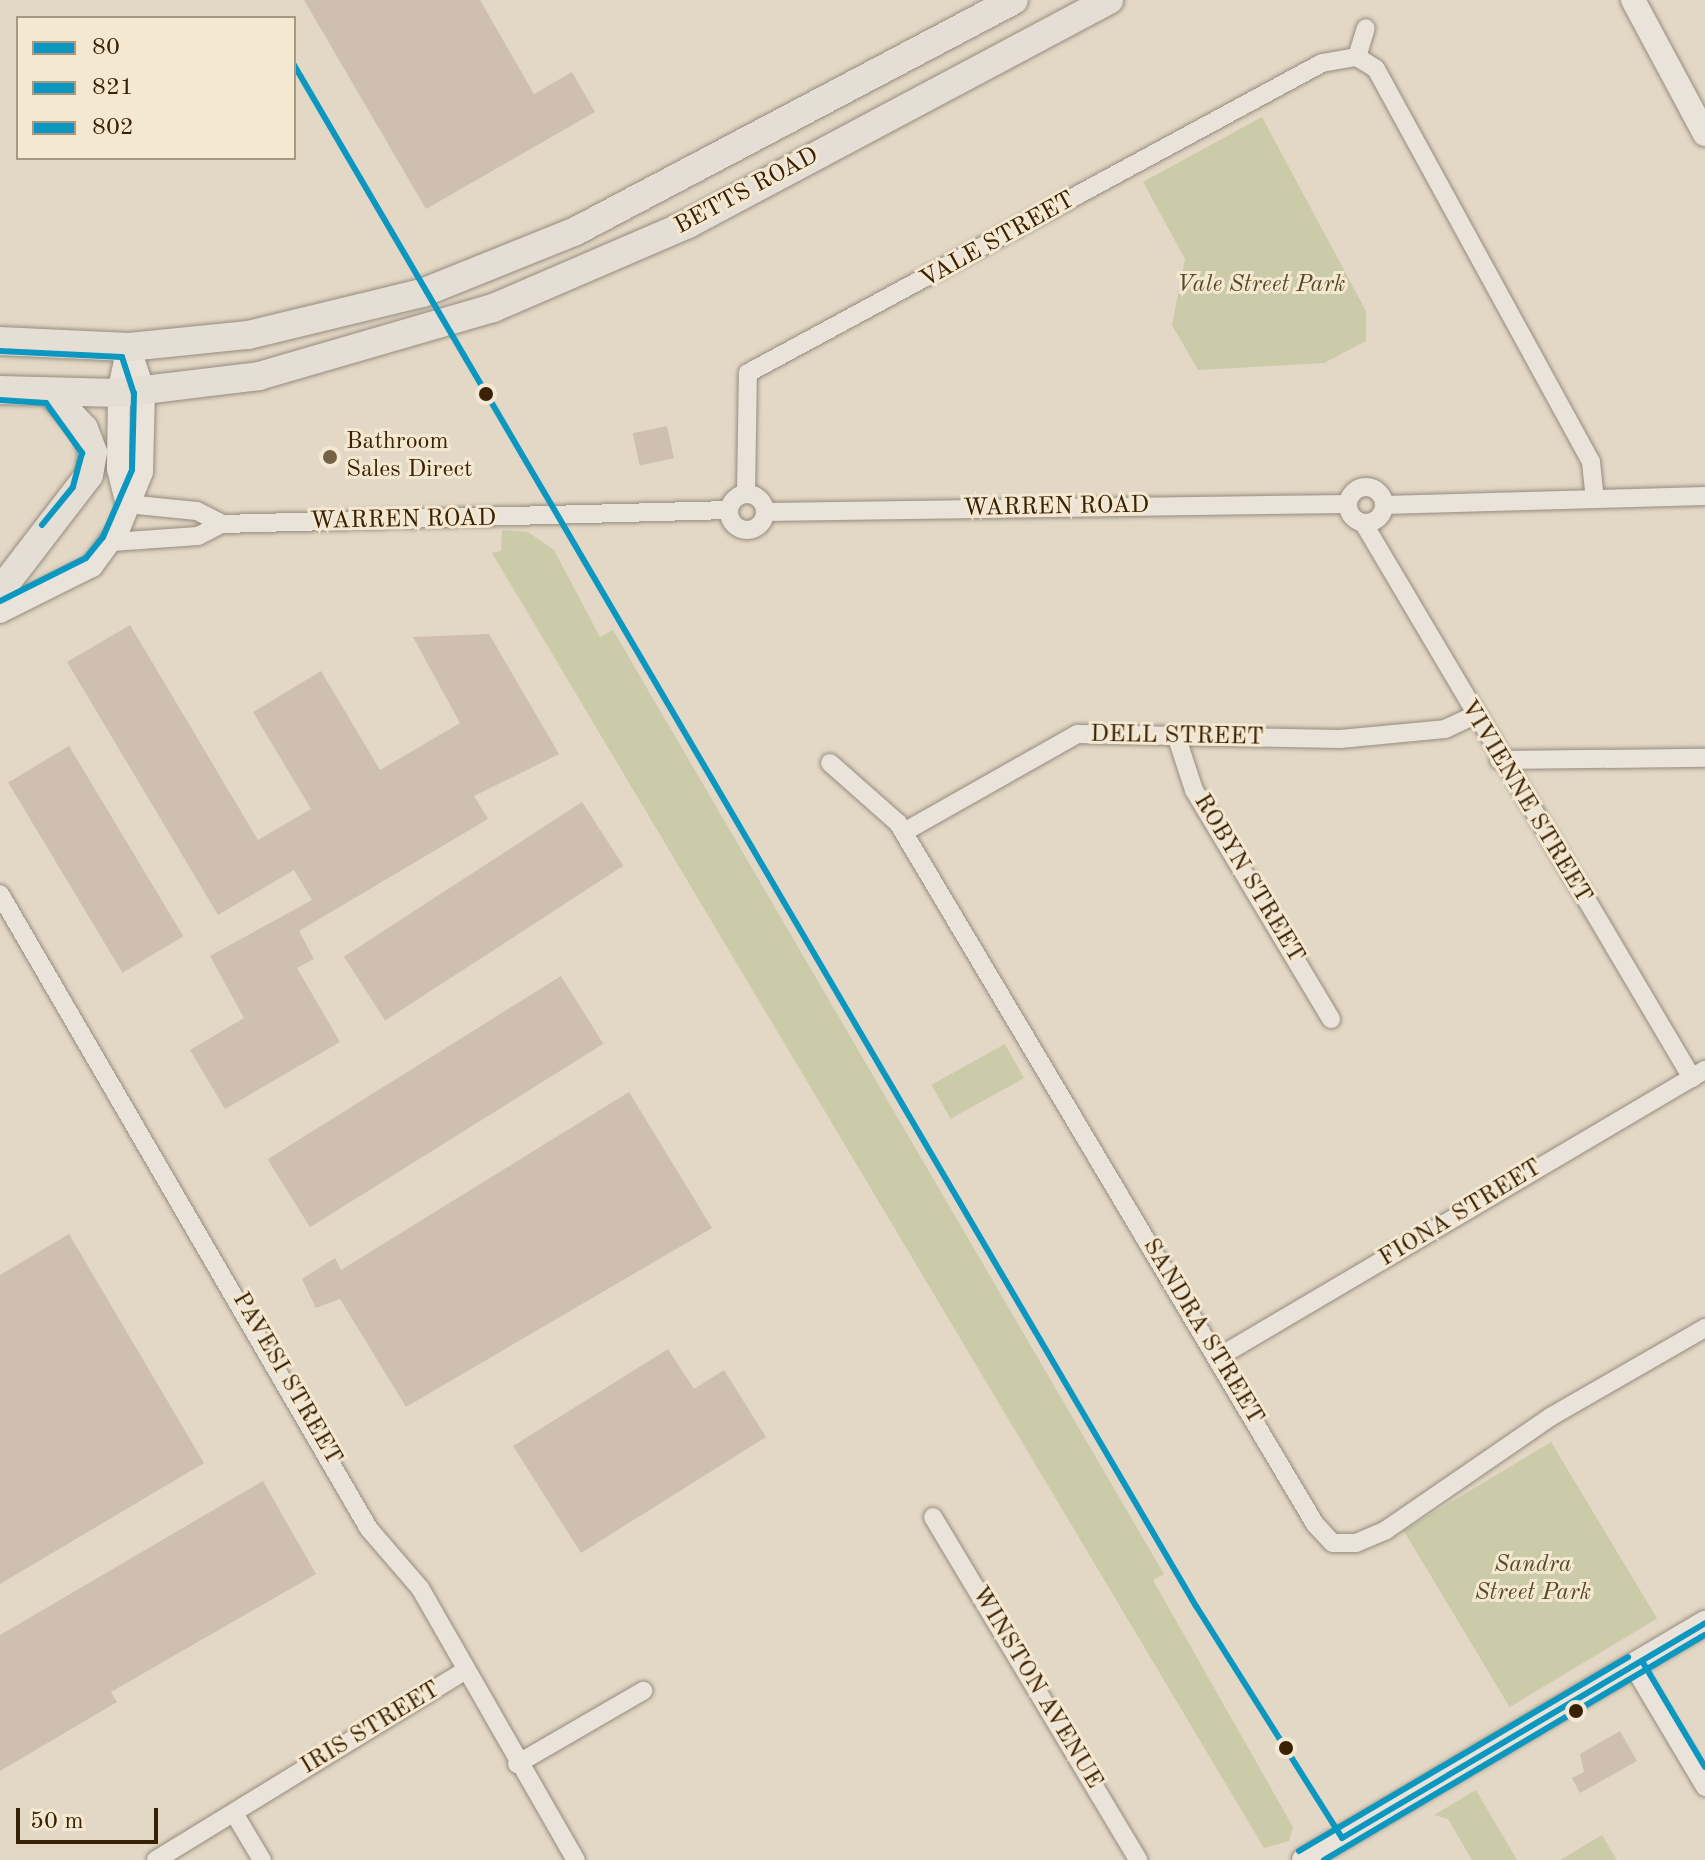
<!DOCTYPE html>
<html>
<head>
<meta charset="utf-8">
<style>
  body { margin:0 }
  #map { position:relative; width:1705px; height:1860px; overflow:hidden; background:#e3d8c6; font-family:"Old Standard TT",serif }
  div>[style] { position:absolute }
  .green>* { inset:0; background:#cbcba9; transform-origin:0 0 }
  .building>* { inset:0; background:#cebfb0; transform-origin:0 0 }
  .roads { filter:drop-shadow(0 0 2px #958c7d) drop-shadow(0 0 2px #958c7d) }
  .minor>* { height:18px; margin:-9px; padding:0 9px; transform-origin:9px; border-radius:9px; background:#e9e3da }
  .minor>.ring { margin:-9px; padding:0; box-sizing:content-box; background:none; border:18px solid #e9e3da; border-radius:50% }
  .tertiary>* { height:22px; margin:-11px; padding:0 11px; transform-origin:11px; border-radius:11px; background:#e9e3da }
  .secondary>* { height:24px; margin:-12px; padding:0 12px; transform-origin:12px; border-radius:12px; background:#e9e3da }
  .trunk>* { height:28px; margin:-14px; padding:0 14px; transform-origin:14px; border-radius:14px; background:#e5ded4 }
  .bus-1>* { height:6px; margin:-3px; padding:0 3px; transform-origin:3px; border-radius:3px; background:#0b97c0 }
  .bus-2>* { height:6px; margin:-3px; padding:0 3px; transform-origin:3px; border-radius:3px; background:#0b97c0 }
  .bus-3>* { height:6px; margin:-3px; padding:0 3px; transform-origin:3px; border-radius:3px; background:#0b97c0 }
  .dots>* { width:22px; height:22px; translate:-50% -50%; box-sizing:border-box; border:4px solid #f5e8d2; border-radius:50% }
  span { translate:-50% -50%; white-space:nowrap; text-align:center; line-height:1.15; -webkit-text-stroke:6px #f5e8d2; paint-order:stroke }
  .street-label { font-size:24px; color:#382104 }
  .park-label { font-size:24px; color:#584927; font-style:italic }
  .poi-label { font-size:24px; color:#382104 }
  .left { translate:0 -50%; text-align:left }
  .legend { position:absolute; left:16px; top:16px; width:280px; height:144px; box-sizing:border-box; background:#f5e8d2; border:2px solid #a99880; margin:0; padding:10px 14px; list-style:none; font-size:24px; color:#382104 }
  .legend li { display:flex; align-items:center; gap:16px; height:40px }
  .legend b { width:40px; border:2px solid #a99880 }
  .scale { position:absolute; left:16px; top:1808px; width:142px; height:36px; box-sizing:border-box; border:4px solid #382104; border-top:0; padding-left:10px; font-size:24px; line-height:28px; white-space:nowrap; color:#382104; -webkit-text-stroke:6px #f5e8d2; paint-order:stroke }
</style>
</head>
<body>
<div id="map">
  <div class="green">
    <div style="clip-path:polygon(1262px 117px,1366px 311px,1366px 341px,1324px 363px,1198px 370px,1172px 325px,1185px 259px,1143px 182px)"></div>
    <div style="clip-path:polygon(502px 530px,528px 532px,554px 550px,600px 637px,613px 630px,1164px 1574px,1153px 1580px,1293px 1827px,1289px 1841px,1264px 1848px,492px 553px,501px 551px)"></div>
    <div style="left:1005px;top:1044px;width:39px;height:84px;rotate:61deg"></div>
    <div style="left:1551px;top:1442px;width:206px;height:172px;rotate:59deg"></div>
    <div style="clip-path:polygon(1476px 1790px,1517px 1860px,1472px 1860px,1448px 1819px,1434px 1815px)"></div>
    <div style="clip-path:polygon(1602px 1835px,1617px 1860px,1560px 1860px)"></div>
  </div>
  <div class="building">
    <div style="clip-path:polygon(304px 0,480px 0,534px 94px,572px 72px,595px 112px,426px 209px)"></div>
    <div style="left:667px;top:426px;width:33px;height:35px;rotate:78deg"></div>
    <div style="clip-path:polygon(130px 625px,258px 840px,311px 809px,253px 712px,321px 671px,380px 770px,460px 723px,413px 637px,489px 634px,559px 754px,474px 796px,488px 819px,299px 931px,314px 959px,297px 968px,340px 1042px,225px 1109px,190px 1050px,244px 1018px,210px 956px,312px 900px,294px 870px,218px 915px,67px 662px)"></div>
    <div style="left:69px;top:746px;width:222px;height:71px;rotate:59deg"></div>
    <div style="left:582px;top:802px;width:76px;height:284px;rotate:57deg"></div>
    <div style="left:561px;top:976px;width:80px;height:346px;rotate:58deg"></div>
    <div style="clip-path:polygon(629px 1092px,712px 1228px,406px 1407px,340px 1299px,316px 1308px,302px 1279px,335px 1258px,341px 1270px)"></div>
    <div style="clip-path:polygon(69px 1234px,204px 1463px,0 1584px,0 1275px)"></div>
    <div style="clip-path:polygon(668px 1349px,694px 1389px,724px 1370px,766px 1437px,581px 1553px,513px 1446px)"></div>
    <div style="clip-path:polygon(263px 1481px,316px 1574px,111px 1692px,117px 1702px,0 1771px,0 1635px)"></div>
    <div style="clip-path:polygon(1620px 1731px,1637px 1761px,1580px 1793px,1572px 1778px,1584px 1772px,1580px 1754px)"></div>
  </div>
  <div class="roads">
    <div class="minor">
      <div style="left:1357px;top:57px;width:30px;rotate:-73deg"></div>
      <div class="ring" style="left:1348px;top:487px;width:18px;height:18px"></div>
      <div style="left:746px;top:494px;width:121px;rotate:-89.1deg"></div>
      <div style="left:748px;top:373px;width:652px;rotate:-28.37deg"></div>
      <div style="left:1322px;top:63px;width:36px;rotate:-10deg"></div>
      <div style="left:1357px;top:57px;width:22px;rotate:32deg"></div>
      <div style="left:1376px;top:69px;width:448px;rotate:61.3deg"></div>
      <div style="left:1591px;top:462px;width:36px;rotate:84deg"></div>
      <div class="ring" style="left:729px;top:494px;width:18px;height:18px"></div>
      <div style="left:127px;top:504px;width:70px;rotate:5.7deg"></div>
      <div style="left:197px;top:511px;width:28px;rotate:27deg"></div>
      <div style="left:1384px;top:505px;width:321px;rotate:-1.6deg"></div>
      <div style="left:765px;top:512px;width:583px;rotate:-0.79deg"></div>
      <div style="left:1364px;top:524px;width:644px;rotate:59.37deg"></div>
      <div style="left:112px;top:542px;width:86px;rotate:-4deg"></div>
      <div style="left:198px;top:536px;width:27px;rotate:-27deg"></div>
      <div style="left:222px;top:524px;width:506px;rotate:-1.58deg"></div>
      <div style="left:1176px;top:735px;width:58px;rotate:71.9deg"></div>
      <div style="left:1194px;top:790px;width:267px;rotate:59.1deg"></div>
      <div style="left:1499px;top:760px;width:206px;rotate:-0.6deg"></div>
      <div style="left:830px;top:763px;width:91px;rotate:41.4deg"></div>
      <div style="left:898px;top:823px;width:816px;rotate:59.25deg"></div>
      <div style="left:1315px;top:1524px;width:26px;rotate:47deg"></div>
      <div style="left:1333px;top:1543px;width:23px"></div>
      <div style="left:1356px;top:1543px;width:33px;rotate:-23deg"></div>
      <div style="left:1386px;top:1530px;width:201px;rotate:-34.5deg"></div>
      <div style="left:1552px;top:1416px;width:177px;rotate:-29.9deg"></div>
      <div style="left:904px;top:832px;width:199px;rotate:-29.5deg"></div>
      <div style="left:1077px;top:734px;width:263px;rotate:1.1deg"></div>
      <div style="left:1340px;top:739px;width:105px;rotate:-5.4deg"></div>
      <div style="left:1445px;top:729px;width:31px;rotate:-25deg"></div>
      <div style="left:0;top:894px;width:734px;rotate:59.84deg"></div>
      <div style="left:369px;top:1529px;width:78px;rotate:49.2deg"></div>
      <div style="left:420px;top:1588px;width:314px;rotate:60.2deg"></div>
      <div style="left:1217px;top:1358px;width:567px;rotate:-30.55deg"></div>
      <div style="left:933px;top:1517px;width:400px;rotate:59.1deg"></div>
      <div style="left:1633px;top:1666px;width:141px;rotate:59.2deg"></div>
      <div style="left:517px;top:1764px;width:146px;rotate:-30.1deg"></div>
      <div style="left:234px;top:1813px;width:55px;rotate:59.2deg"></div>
      <div style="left:156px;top:1860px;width:360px;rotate:-31.5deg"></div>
    </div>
    <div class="tertiary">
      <div style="left:119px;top:393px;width:76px;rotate:90.8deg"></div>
      <div style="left:118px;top:469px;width:36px;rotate:76deg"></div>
      <div style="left:0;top:612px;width:103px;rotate:-26.6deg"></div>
      <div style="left:92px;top:566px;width:46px;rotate:-53.9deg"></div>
      <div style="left:119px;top:529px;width:61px;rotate:-68deg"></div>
      <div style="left:142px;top:472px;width:81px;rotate:-88.6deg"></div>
      <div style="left:144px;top:391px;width:46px;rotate:-108.8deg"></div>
    </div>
    <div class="secondary">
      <div style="left:1633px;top:0;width:152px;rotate:61.8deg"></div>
      <div style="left:119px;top:393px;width:47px;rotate:-77.7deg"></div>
      <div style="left:1304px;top:1860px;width:466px;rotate:-30.6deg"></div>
    </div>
    <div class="trunk">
      <div style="left:0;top:341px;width:129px;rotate:2.7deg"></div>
      <div style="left:129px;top:347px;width:120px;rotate:-5.8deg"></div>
      <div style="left:248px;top:335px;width:179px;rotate:-13.6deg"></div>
      <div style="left:422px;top:293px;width:164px;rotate:-21.9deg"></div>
      <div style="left:574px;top:232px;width:497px;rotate:-27.8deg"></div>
      <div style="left:0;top:390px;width:119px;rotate:1.4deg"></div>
      <div style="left:119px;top:393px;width:141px;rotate:-6.9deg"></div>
      <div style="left:259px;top:376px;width:244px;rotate:-16.2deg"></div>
      <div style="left:493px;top:308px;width:212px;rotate:-23.3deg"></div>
      <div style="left:688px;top:224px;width:477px;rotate:-28deg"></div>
      <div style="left:0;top:591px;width:146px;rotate:-52.5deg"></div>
      <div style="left:89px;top:475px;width:23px;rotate:-80deg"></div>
      <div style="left:93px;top:452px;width:25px;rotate:-111deg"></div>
      <div style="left:84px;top:429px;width:49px;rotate:-132.5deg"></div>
    </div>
  </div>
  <div class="bus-1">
    <div style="left:294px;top:65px;width:1786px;rotate:59.66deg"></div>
    <div style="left:1196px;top:1606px;width:274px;rotate:57.8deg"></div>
    <div style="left:1342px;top:1838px;width:422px;rotate:-30.6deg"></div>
  </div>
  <div class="bus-2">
    <div style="left:0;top:351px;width:122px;rotate:2.8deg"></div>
    <div style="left:122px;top:357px;width:38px;rotate:72deg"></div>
    <div style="left:134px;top:393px;width:77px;rotate:91.5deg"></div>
    <div style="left:132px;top:470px;width:73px;rotate:113.4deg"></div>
    <div style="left:103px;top:537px;width:27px;rotate:129deg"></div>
    <div style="left:86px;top:558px;width:96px;rotate:153.4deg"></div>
    <div style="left:0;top:400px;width:46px;rotate:3.7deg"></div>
    <div style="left:46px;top:403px;width:62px;rotate:54.2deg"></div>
    <div style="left:82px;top:453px;width:35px;rotate:105deg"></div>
    <div style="left:73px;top:487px;width:49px;rotate:129.2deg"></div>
    <div style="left:1324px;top:1860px;width:442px;rotate:-30.6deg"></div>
  </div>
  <div class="bus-3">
    <div style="left:1642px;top:1661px;width:123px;rotate:59.3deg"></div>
    <div style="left:1299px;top:1851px;width:382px;rotate:-30.5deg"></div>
  </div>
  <div class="dots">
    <div style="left:486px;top:394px;background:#382104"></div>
    <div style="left:330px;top:457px;background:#746148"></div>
    <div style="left:1576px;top:1711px;background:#382104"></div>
    <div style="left:1286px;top:1748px;background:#382104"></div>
  </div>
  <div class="street-label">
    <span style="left:747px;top:192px;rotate:-28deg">BETTS ROAD</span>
    <span style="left:998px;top:241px;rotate:-29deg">VALE STREET</span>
    <span style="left:1056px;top:508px;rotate:-1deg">WARREN ROAD</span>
    <span style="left:403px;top:521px;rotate:-1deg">WARREN ROAD</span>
    <span style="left:1177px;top:737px;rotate:1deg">DELL STREET</span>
    <span style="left:1525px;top:802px;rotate:59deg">VIVIENNE STREET</span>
    <span style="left:1248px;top:879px;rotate:59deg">ROBYN STREET</span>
    <span style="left:1461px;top:1214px;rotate:-31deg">FIONA STREET</span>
    <span style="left:1202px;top:1332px;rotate:59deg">SANDRA STREET</span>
    <span style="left:286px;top:1379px;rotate:60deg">PAVESI STREET</span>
    <span style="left:1036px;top:1688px;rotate:59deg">WINSTON AVENUE</span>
    <span style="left:371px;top:1729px;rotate:-31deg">IRIS STREET</span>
  </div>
  <div class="park-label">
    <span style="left:1261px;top:286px">Vale Street Park</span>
    <span style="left:1533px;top:1580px">Sandra<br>Street Park</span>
  </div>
  <div class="poi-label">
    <span class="left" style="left:346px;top:457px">Bathroom<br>Sales Direct</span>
  </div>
  <ul class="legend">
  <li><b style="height:10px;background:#0b97c0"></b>80</li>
  <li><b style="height:10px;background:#0b97c0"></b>821</li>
  <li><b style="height:10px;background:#0b97c0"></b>802</li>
  </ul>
  <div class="scale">50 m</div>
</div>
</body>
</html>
